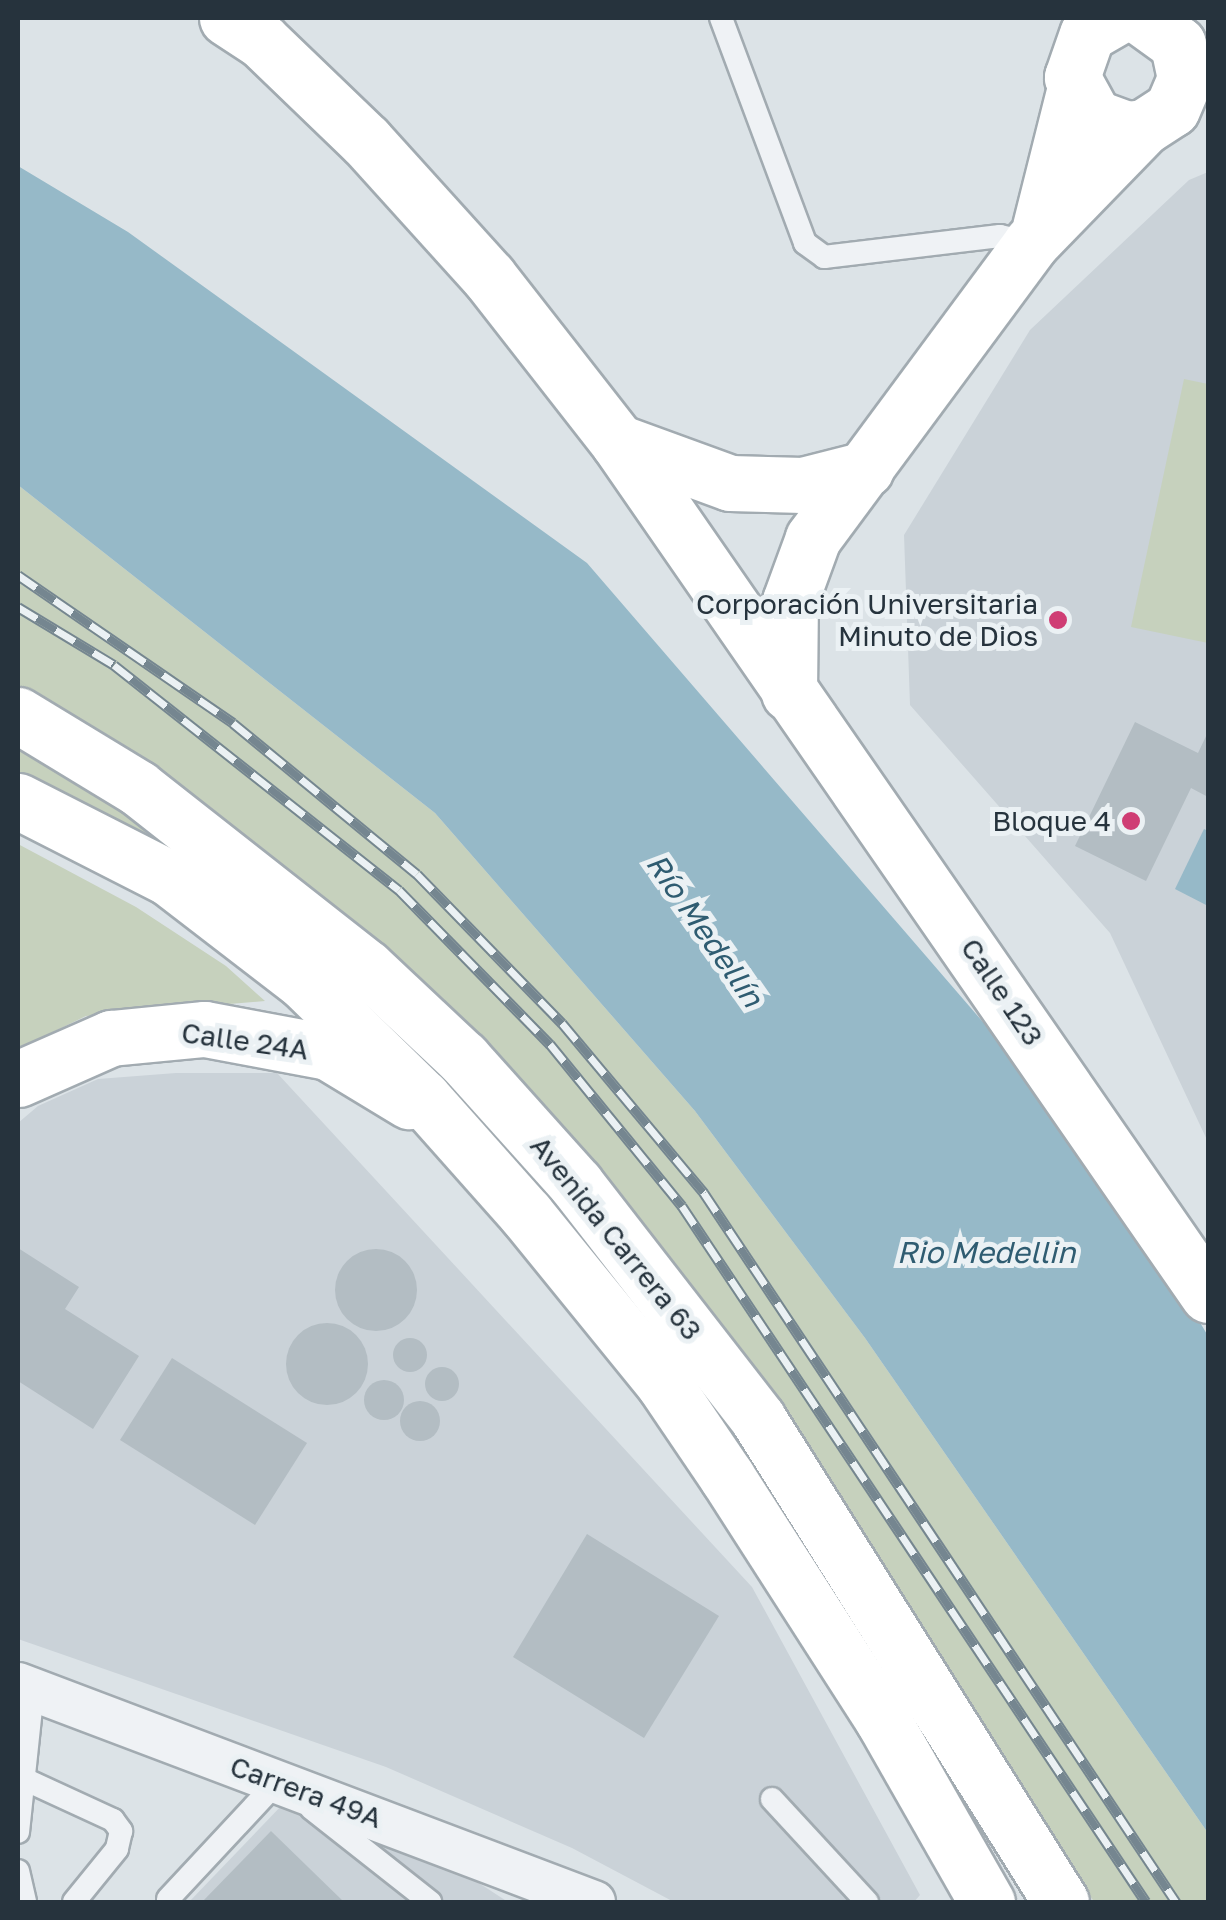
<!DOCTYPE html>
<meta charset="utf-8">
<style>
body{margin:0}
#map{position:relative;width:1226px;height:1920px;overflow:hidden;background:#dce3e7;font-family:"Golos Text",sans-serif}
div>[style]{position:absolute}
.built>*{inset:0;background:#cad2d8}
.green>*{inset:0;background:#c6d1bd}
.water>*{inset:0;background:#96b9c8}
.building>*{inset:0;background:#b3bdc3}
.round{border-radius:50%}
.roads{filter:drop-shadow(2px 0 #a2abb1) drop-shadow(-2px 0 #a2abb1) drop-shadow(0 2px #a2abb1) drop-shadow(0 -2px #a2abb1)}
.service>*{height:22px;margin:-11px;padding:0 11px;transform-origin:11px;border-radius:11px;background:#eff2f5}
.minor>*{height:42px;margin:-21px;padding:0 21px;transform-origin:21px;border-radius:21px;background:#eff2f5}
.secondary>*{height:55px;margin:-27.5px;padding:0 27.5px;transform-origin:27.5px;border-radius:27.5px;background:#fff}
.trunk>*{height:55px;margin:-27.5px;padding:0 27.5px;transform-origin:27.5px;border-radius:27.5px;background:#fff}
.rail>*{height:11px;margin-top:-5.5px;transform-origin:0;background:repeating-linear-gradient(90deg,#ebf1f4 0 22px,#758690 0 44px);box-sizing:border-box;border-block:2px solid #758690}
.dots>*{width:28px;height:28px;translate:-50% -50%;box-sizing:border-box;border:5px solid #ebf1f4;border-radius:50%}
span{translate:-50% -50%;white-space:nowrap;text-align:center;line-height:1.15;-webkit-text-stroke:10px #ebf1f4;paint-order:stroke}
.poi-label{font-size:28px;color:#26333d}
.right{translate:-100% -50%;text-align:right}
.street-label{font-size:28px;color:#26333d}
.water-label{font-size:30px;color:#2f5c71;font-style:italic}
.frame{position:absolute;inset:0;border:20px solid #26333d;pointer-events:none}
</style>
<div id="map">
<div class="built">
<i style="clip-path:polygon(1208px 172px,1208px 1142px,1110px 933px,910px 705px,904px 535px,1030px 330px,1189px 180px)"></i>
<i style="clip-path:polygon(176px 1073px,277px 1073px,752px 1587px,920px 1895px,914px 1902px,674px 1902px,572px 1848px,386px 1767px,18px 1639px,18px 1123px,38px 1106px,98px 1079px)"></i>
<i style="clip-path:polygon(284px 1803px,468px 1876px,508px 1902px,189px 1902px)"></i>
</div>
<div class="green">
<i style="clip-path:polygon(1184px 379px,1208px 384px,1208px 643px,1131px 627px)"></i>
<i style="clip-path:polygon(18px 485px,435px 813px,695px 1111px,865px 1338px,1208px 1833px,1208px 1902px,1094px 1902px,866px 1542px,699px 1301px,18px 691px)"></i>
<i style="clip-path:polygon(18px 744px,66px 770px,204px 871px,18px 775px)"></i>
<i style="clip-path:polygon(18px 844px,136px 907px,226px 966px,265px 1001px,86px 1016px,18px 1049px)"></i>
</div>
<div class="water">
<i style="clip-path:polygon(18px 166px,128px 232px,587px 563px,1108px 1167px,1208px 1336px,1208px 1833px,865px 1338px,695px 1111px,435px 813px,18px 485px)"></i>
<i style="clip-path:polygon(1204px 829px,1208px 831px,1208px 906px,1175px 889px)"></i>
</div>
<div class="building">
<i style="clip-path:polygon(1135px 722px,1198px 753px,1208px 732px,1208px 797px,1191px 788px,1146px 881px,1075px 846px)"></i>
<i style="clip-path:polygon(18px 1248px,79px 1287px,65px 1309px,139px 1356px,93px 1429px,18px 1381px)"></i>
<i class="round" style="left:335px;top:1249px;width:82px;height:82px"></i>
<i class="round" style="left:286px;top:1323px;width:82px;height:82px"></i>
<i class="round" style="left:393px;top:1338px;width:34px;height:34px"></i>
<i style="clip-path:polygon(172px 1358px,307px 1443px,255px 1525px,120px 1440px)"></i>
<i class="round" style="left:425px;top:1367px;width:34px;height:34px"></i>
<i class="round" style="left:364px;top:1380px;width:40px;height:40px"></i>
<i class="round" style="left:400px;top:1401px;width:40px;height:40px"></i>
<i style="clip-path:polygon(587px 1534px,719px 1616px,644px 1738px,513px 1657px)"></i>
<i style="clip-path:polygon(271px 1831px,344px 1902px,202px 1902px)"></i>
</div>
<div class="roads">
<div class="service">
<i style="left:721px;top:18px;width:240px;rotate:69.5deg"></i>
<i style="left:805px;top:243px;width:24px;rotate:36deg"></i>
<i style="left:824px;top:257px;width:177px;rotate:-6.8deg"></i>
<i style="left:1000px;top:236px;width:32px;rotate:13deg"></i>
<i style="left:24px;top:1779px;width:98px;rotate:24.7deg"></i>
<i style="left:113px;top:1820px;width:14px;rotate:54deg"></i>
<i style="left:121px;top:1831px;width:18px;rotate:103deg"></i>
<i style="left:117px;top:1849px;width:68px;rotate:129.1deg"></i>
<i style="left:772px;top:1799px;width:140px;rotate:47.3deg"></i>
<i style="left:311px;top:1808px;width:152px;rotate:38.3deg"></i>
<i style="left:18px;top:1832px;width:143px;rotate:-84deg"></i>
<i style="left:18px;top:1871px;width:32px;rotate:77deg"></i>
<i style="left:168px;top:1899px;width:161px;rotate:-47deg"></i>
<i style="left:278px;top:1781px;width:6px;rotate:45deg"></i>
</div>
<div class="minor">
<i style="left:18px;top:1684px;width:616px;rotate:20.73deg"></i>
</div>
<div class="secondary">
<i style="left:227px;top:18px;width:42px;rotate:33.3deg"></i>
<i style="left:262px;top:41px;width:144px;rotate:43.9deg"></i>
<i style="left:366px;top:141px;width:183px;rotate:47.9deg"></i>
<i style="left:489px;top:277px;width:209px;rotate:52deg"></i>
<i style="left:618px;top:442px;width:1037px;rotate:55.33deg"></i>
<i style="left:1115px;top:18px;width:32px;rotate:150deg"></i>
<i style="left:1087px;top:34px;width:46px;rotate:109.2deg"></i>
<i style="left:1072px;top:77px;width:46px;rotate:61.2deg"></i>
<i style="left:1094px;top:117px;width:35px;rotate:20deg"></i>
<i style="left:1127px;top:129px;width:17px;rotate:-7deg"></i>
<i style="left:1144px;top:127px;width:33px;rotate:-33deg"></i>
<i style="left:1172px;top:109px;width:34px;rotate:-67deg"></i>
<i style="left:1185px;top:78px;width:35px;rotate:-102deg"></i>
<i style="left:1178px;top:44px;width:44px;rotate:-144.2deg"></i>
<i style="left:1040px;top:227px;width:143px;rotate:-75.9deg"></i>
<i style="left:618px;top:442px;width:119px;rotate:20.1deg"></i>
<i style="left:730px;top:483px;width:73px;rotate:1.6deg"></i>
<i style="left:803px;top:485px;width:65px;rotate:-14.3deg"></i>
<i style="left:789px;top:693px;width:92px;rotate:-89.4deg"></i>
<i style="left:790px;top:601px;width:67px;rotate:-69.9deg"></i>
<i style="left:813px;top:538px;width:367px;rotate:-53.5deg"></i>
<i style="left:1031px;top:243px;width:162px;rotate:-45.8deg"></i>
<i style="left:18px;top:1079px;width:102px;rotate:-23.8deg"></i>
<i style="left:111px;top:1038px;width:94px;rotate:-5.5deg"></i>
<i style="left:205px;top:1029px;width:125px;rotate:10.6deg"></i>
<i style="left:328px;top:1052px;width:95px;rotate:31.2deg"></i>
</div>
<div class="trunk">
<i style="left:18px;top:715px;width:140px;rotate:31.3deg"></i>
<i style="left:138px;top:788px;width:291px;rotate:38.2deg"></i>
<i style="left:367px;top:968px;width:132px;rotate:43.2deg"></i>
<i style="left:463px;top:1058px;width:169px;rotate:48.1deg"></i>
<i style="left:576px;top:1184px;width:297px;rotate:52.2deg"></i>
<i style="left:758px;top:1419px;width:570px;rotate:57.9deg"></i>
<i style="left:18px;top:801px;width:169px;rotate:27deg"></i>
<i style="left:169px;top:878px;width:170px;rotate:37.6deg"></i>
<i style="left:304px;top:982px;width:166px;rotate:44.3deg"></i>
<i style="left:423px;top:1098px;width:155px;rotate:48.4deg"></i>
<i style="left:526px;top:1214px;width:219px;rotate:50.9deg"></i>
<i style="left:664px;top:1384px;width:112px;rotate:55.9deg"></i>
<i style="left:727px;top:1477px;width:289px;rotate:57.3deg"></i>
<i style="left:883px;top:1720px;width:210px;rotate:60.3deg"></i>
</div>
</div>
<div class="rail">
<i style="left:18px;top:575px;width:261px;rotate:34.5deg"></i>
<i style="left:233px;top:723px;width:238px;rotate:39.4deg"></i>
<i style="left:417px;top:874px;width:208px;rotate:45.8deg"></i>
<i style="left:562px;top:1023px;width:222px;rotate:50.1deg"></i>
<i style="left:704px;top:1193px;width:852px;rotate:56.35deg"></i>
<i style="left:18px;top:607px;width:112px;rotate:31.1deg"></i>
<i style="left:114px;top:665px;width:363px;rotate:38.3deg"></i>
<i style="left:399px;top:890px;width:216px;rotate:45.6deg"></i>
<i style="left:550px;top:1044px;width:209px;rotate:50.8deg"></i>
<i style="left:682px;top:1206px;width:836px;rotate:56.31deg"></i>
</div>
<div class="dots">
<i style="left:1058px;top:620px;background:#cf3d74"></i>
<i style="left:1131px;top:821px;background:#cf3d74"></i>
</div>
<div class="poi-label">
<span class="right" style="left:1038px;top:620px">Corporación Universitaria<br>Minuto de Dios</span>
<span class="right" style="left:1111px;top:821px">Bloque 4</span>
</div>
<div class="street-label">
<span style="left:1002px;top:992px;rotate:56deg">Calle 123</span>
<span style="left:245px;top:1041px;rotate:8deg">Calle 24A</span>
<span style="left:616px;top:1238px;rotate:51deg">Avenida Carrera 63</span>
<span style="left:306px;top:1792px;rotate:20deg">Carrera 49A</span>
</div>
<div class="water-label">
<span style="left:705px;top:930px;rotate:55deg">Río Medellín</span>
<span style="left:986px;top:1252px">Rio Medellin</span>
</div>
<div class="frame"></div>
</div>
